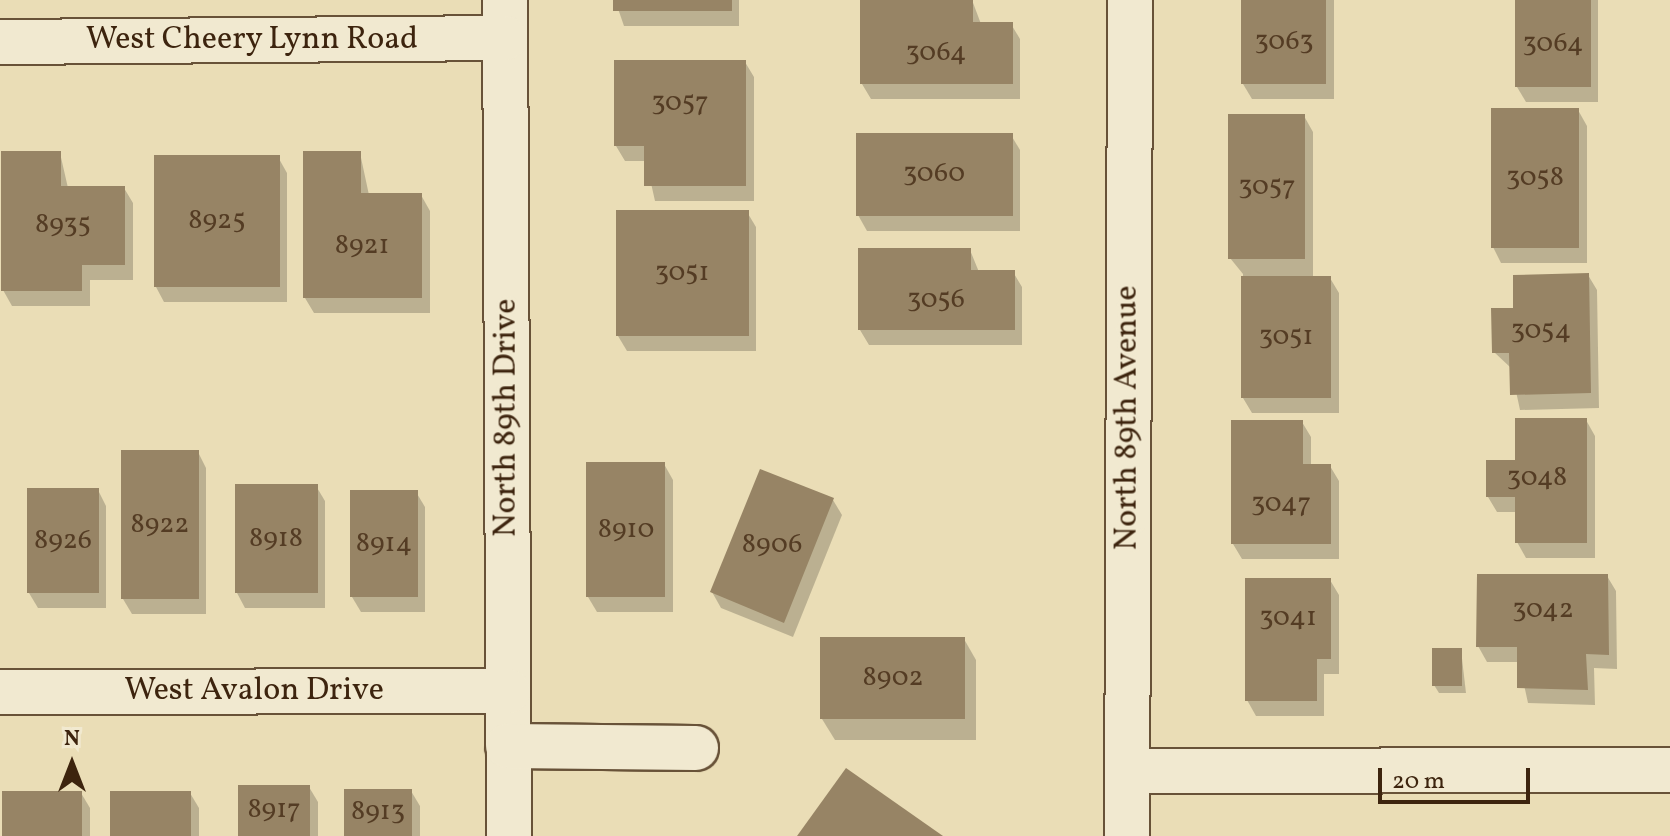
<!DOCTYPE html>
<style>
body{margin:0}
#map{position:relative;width:1670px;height:836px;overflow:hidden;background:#eaddb6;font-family:Vollkorn,serif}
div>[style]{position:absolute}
.shadow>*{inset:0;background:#0003}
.building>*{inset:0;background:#978465}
.roads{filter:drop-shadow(2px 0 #685238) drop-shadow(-2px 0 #685238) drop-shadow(0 2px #685238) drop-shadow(0 -2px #685238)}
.minor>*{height:44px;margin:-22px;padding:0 22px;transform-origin:22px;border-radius:22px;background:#f1e9d0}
span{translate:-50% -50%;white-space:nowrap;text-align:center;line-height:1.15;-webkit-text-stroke:6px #f1e9d0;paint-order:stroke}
.number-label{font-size:28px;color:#543c24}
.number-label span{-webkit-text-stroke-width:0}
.street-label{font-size:32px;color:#3d240e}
.north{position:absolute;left:32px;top:724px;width:80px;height:80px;-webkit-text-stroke:6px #f1e9d0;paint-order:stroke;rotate:0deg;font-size:22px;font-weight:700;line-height:32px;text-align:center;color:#3d240e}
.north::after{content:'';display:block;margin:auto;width:28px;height:36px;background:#3d240e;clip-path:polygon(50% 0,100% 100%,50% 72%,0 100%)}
.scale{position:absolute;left:1378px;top:768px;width:152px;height:36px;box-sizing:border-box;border:4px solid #3d240e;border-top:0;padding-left:10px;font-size:24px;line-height:28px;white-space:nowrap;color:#3d240e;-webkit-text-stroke:6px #f1e9d0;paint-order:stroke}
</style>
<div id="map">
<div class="shadow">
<i style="clip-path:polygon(615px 0,739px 0,739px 26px,624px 26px)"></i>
<i style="clip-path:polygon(862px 0,972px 0,981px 24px,1011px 24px,1020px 39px,1020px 99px,871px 99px,862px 84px)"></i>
<i style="clip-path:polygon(1243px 0,1334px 0,1334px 99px,1252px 99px,1243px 84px)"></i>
<i style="clip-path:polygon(1517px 0,1598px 0,1598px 102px,1526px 102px,1517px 87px)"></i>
<i style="clip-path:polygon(745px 62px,754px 77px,754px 201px,655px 201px,646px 161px,625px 161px,616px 146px)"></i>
<i style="clip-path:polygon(1578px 110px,1587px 126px,1587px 263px,1501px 263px,1493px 247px)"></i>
<i style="clip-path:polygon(1304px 116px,1313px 132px,1313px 278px,1330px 278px,1339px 293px,1339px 413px,1252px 413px,1243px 398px,1243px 274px,1230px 258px)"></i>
<i style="clip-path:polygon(1011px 135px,1020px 150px,1020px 231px,867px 231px,858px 215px)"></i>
<i style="clip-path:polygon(60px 153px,68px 188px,124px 188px,133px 203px,133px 280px,90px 280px,90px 306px,12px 306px,3px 290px)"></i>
<i style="clip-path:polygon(360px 153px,369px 195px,421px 195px,430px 211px,430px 313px,314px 313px,305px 298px)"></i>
<i style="clip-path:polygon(278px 157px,287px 173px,287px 302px,164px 302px,156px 287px)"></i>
<i style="clip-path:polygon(747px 212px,756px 227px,756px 351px,627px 351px,618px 336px)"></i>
<i style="clip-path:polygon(970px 250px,979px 272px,1013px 272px,1022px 287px,1022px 345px,869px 345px,860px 330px)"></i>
<i style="clip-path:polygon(1588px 275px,1597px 290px,1599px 408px,1520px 410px,1511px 368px,1494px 352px,1515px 310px)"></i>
<i style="clip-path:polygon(1586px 420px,1595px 436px,1595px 558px,1526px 558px,1517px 542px,1517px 512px,1497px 512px,1488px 497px,1517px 462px)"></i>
<i style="clip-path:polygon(1302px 422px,1311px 437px,1311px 466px,1330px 466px,1339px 481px,1339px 559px,1242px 559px,1233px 544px)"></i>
<i style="clip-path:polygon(198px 452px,206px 468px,206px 614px,132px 614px,123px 599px)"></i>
<i style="clip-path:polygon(664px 464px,673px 480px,673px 612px,597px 612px,588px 597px)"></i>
<i style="clip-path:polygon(316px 486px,325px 501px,325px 608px,245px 608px,237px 593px)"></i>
<i style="clip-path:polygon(98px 490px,106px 506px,106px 608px,38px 608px,29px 593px)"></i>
<i style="clip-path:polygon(416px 492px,425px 507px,425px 612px,361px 612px,352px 597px)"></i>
<i style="clip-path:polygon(833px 500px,842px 515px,793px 637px,721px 608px,712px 592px)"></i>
<i style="clip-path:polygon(1607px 576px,1616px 591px,1617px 669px,1594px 668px,1595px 705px,1528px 703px,1519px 662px,1487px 662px,1478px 646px)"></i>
<i style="clip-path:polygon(1330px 580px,1339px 595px,1339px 674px,1324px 674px,1324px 716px,1256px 716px,1247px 700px)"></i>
<i style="clip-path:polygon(964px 639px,976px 660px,976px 740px,835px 740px,822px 719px)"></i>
<i style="clip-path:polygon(1461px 650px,1466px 693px,1439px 693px,1434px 685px)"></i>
<i style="clip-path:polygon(309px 787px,318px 802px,318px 836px,240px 836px)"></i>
<i style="clip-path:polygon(411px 791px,420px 806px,420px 836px,346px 836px)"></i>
<i style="clip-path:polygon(81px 793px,90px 808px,90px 836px,4px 836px)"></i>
<i style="clip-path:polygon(190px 793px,199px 808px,199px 836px,112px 836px)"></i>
</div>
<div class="building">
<i style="clip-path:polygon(613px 0,732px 0,732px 11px,613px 11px)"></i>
<i style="clip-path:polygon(860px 0,973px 0,973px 22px,1013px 22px,1013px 84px,860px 84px)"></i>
<i style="clip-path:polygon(1241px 0,1326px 0,1326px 84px,1241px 84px)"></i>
<i style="clip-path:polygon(1515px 0,1591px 0,1591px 87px,1515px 87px)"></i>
<i style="clip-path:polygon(614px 60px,746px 60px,746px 186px,644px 186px,644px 146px,614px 146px)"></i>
<i style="clip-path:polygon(1491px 108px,1579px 108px,1579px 248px,1491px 248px)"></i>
<i style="clip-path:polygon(1228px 114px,1305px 114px,1305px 259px,1228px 259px)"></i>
<i style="clip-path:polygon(856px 133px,1013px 133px,1013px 216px,856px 216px)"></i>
<i style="clip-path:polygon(1px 151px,61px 151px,61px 186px,125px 186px,125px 265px,82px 265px,82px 291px,1px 291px)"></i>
<i style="clip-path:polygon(303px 151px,361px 151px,361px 193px,422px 193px,422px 298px,303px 298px)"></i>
<i style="clip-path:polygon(154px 155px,280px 155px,280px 287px,154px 287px)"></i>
<i style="clip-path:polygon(616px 210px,749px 210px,749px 336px,616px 336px)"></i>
<i style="clip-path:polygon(858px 248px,971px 248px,971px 270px,1015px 270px,1015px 330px,858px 330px)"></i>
<i style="clip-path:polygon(1589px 273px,1591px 393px,1510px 395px,1509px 353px,1492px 353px,1491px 308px,1513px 308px,1513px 275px)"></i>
<i style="clip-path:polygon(1241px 276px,1331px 276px,1331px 398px,1241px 398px)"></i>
<i style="clip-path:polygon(1515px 418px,1587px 418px,1587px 543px,1515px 543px,1515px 497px,1486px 497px,1486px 460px,1515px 460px)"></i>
<i style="clip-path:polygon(1231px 420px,1303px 420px,1303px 464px,1331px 464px,1331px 544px,1231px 544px)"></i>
<i style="clip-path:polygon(121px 450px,199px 450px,199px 599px,121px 599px)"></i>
<i style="clip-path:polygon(586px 462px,665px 462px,665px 597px,586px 597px)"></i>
<i style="clip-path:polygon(760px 469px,834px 498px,784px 623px,710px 592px)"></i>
<i style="clip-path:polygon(235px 484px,318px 484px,318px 593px,235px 593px)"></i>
<i style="clip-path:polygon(27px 488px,99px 488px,99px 593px,27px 593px)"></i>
<i style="clip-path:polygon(350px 490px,418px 490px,418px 597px,350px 597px)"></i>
<i style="clip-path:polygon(1477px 574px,1608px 574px,1609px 655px,1586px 654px,1588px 690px,1517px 688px,1517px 647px,1476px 647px)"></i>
<i style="clip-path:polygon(1245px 578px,1331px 578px,1331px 659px,1317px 659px,1317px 701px,1245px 701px)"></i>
<i style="clip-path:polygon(820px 637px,965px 637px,965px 719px,820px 719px)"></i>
<i style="clip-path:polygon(1432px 648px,1462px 648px,1462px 686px,1432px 686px)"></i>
<i style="clip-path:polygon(846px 768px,943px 836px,797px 836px)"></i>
<i style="clip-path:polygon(238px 785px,310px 785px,310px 836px,238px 836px)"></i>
<i style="clip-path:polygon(344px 789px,412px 789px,412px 836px,344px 836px)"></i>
<i style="clip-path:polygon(2px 791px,82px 791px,82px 836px,2px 836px)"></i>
<i style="clip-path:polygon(110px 791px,191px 791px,191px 836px,110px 836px)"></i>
</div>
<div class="roads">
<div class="minor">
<i style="left:505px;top:0;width:836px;rotate:89.73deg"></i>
<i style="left:0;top:42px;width:505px;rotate:-0.45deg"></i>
<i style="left:0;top:692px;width:508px;rotate:-0.11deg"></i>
<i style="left:508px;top:746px;width:188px;rotate:0.6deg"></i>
<i style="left:1127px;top:771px;width:543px;rotate:-0.11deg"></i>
<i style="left:1127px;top:836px;width:836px;rotate:-89.79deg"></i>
</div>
</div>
<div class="number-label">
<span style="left:1284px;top:42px">3063</span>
<span style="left:1553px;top:44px">3064</span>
<span style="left:936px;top:53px">3064</span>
<span style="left:680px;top:103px">3057</span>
<span style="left:934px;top:174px">3060</span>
<span style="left:1535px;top:178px">3058</span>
<span style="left:1267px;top:187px">3057</span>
<span style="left:217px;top:221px">8925</span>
<span style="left:63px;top:225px">8935</span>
<span style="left:362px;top:246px">8921</span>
<span style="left:682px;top:273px">3051</span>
<span style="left:936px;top:300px">3056</span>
<span style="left:1541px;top:331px">3054</span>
<span style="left:1286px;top:337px">3051</span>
<span style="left:1537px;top:478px">3048</span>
<span style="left:1281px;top:504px">3047</span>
<span style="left:160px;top:525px">8922</span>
<span style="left:626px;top:530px">8910</span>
<span style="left:276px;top:539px">8918</span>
<span style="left:63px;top:541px">8926</span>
<span style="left:384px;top:544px">8914</span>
<span style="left:772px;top:545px">8906</span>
<span style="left:1543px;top:610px">3042</span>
<span style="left:1288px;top:618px">3041</span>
<span style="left:893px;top:678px">8902</span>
<span style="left:274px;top:810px">8917</span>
<span style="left:378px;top:812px">8913</span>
</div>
<div class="street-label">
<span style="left:252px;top:40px">West Cheery Lynn Road</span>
<span style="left:507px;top:418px;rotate:-90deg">North 89th Drive</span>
<span style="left:1128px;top:418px;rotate:-90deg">North 89th Avenue</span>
<span style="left:254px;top:691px">West Avalon Drive</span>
</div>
<div class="north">N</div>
<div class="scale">20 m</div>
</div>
